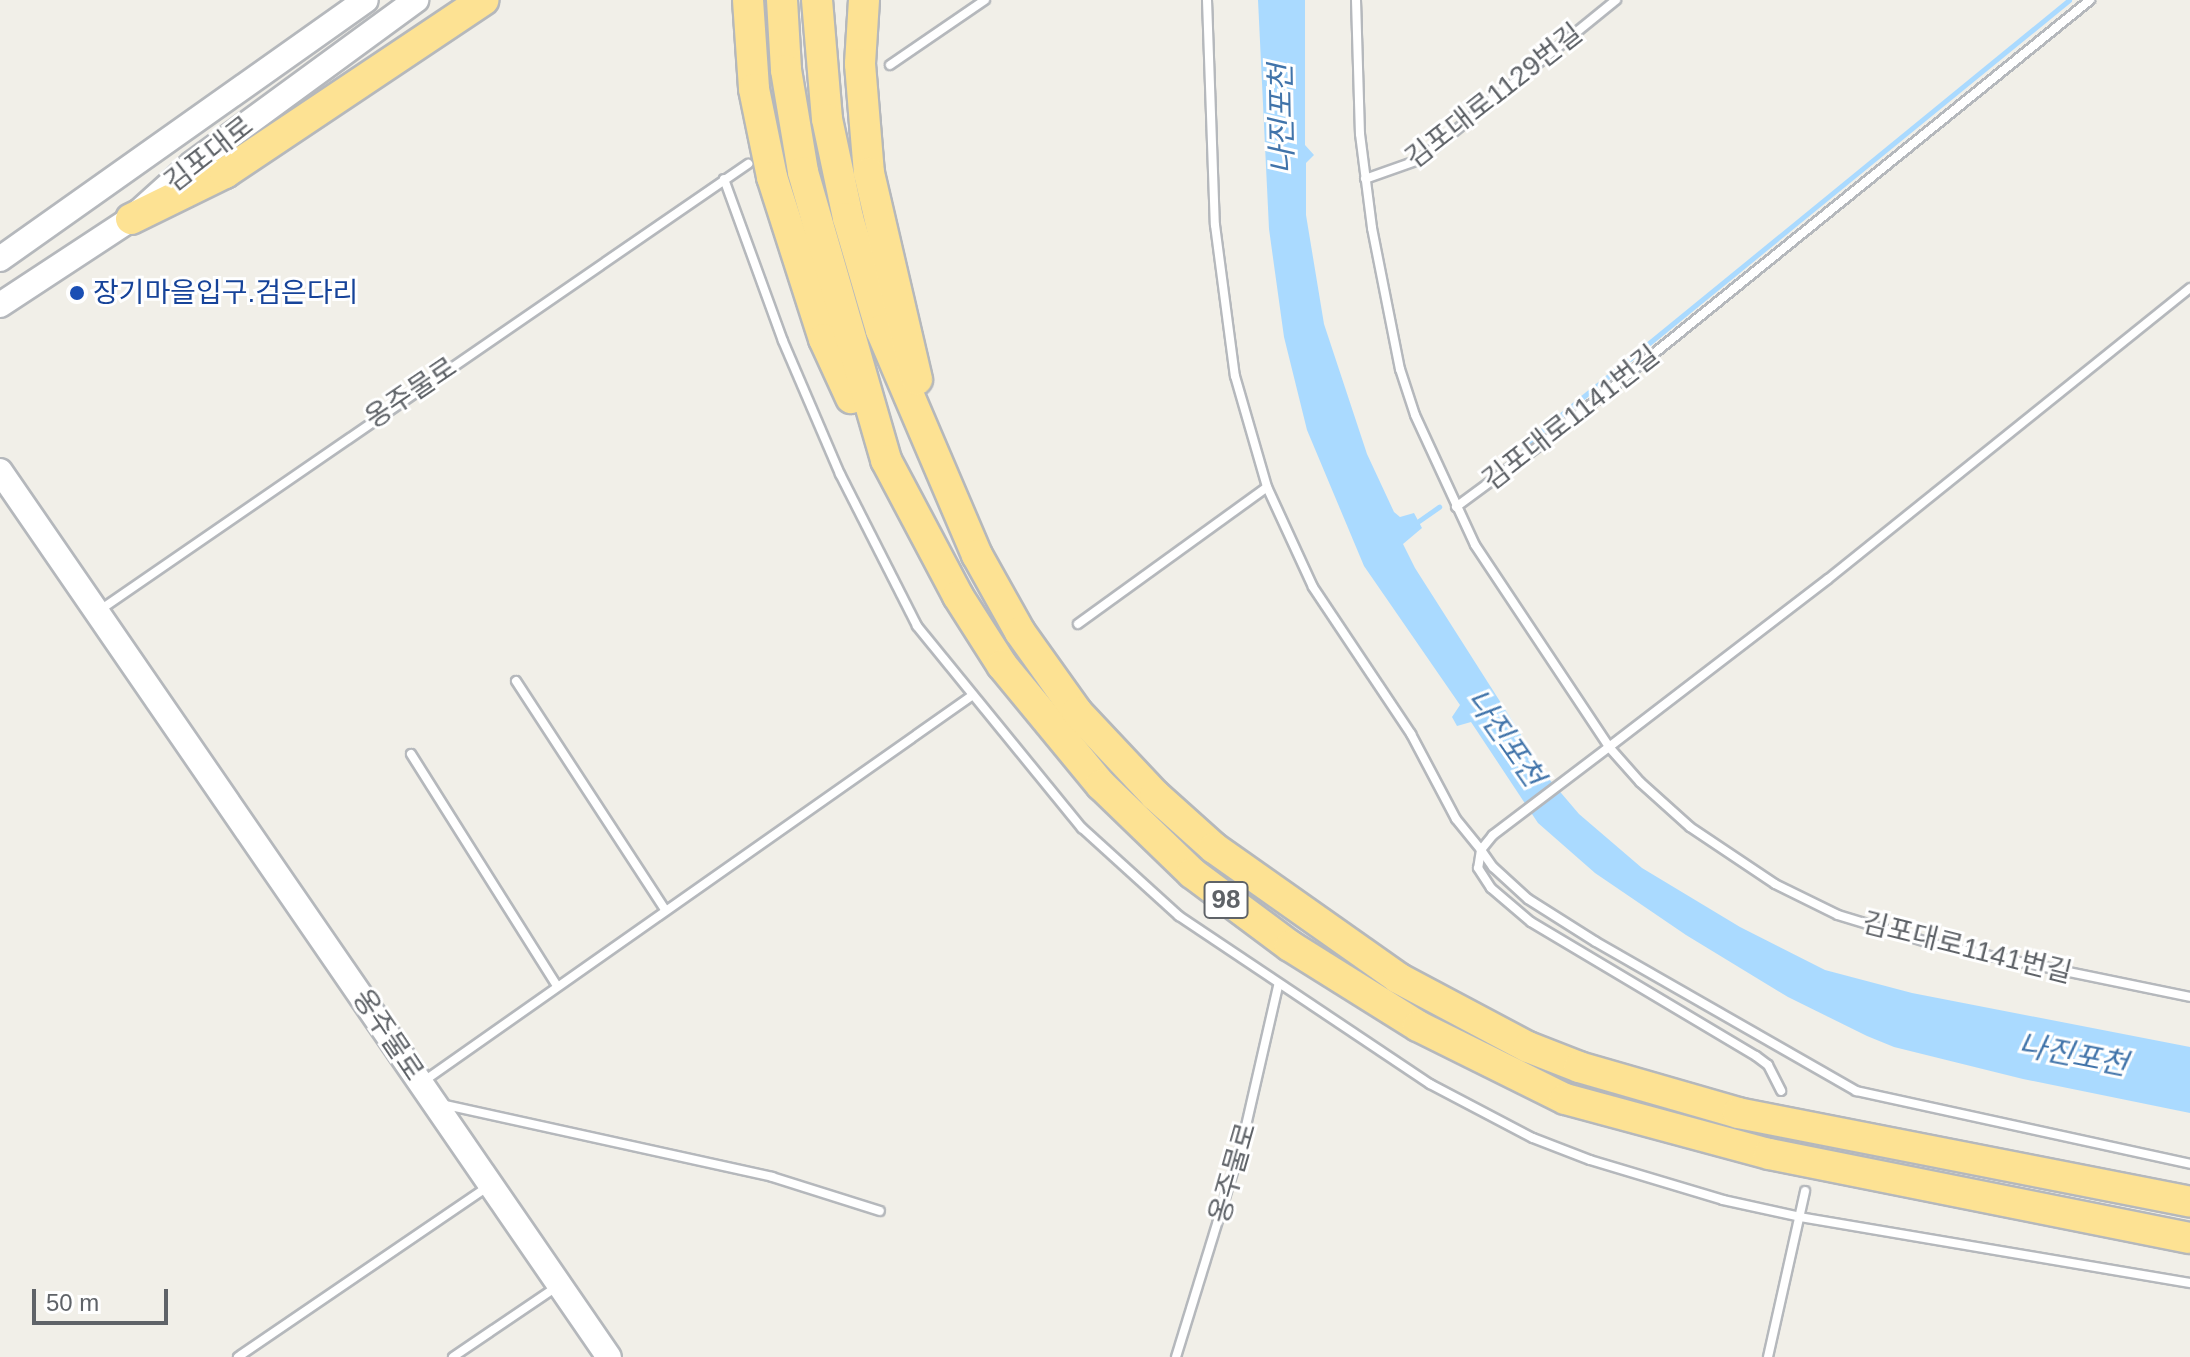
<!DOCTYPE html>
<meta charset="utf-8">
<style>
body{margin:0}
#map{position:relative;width:2190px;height:1357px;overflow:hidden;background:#f1efe8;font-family:Arial,"Noto Sans KR",sans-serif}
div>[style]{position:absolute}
.water>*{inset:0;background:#aadaff}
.stream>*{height:5px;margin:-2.5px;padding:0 2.5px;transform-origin:2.5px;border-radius:2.5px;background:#aadaff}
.roads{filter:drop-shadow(2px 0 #b5b8bc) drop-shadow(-2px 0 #b5b8bc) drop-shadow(0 2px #b5b8bc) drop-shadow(0 -2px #b5b8bc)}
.lane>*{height:8px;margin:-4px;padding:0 4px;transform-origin:4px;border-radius:4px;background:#fff}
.secondary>*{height:24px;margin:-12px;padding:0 12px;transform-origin:12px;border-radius:12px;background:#fff}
.highway>*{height:30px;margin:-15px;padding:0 15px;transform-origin:15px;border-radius:15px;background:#fde293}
.dots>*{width:22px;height:22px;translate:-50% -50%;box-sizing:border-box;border:4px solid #fff;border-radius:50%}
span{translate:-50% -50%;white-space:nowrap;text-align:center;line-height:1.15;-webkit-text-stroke:6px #fff;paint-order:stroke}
.shield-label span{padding:2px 6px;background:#fff;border:2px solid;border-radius:6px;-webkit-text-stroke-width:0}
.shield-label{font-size:26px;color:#5f6368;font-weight:700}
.street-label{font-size:28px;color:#5f6368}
.transit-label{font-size:28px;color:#164399}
.left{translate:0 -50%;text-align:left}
.water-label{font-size:30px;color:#4174aa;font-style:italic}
.scale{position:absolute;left:32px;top:1289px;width:136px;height:36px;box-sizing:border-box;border:4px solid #5f6368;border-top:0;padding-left:10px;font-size:24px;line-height:28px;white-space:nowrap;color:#5f6368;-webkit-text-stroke:6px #fff;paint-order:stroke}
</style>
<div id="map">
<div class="water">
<i style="clip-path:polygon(1258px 0,1305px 0,1305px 145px,1314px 155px,1306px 163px,1306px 215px,1324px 324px,1367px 454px,1394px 512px,1400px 517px,1414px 513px,1422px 528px,1403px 544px,1415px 568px,1550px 780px,1579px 814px,1642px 868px,1740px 927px,1825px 970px,1912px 993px,2190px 1047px,2190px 1113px,2023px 1079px,1894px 1047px,1867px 1036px,1788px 997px,1686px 935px,1595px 873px,1538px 823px,1471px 722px,1457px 726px,1452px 717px,1460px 705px,1364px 566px,1307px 430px,1284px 337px,1269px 229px)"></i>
</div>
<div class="stream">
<i style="left:1523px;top:446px;width:705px;rotate:-39.24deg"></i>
<i style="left:1413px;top:525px;width:32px;rotate:-35deg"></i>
</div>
<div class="roads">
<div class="lane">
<i style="left:1207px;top:0;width:225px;rotate:88deg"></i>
<i style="left:1215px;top:225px;width:152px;rotate:82.5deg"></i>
<i style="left:1235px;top:376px;width:116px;rotate:73.9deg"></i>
<i style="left:1267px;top:487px;width:110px;rotate:65.3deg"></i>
<i style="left:1313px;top:587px;width:177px;rotate:56.3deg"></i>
<i style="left:1411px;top:734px;width:96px;rotate:62.1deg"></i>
<i style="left:1456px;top:819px;width:40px;rotate:51deg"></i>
<i style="left:1481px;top:850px;width:18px;rotate:99deg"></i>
<i style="left:1478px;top:868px;width:24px;rotate:57deg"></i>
<i style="left:1491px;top:888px;width:52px;rotate:40.4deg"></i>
<i style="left:1531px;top:922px;width:262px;rotate:30.8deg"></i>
<i style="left:1756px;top:1056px;width:15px;rotate:37deg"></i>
<i style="left:1768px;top:1065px;width:29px;rotate:63deg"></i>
<i style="left:1356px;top:0;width:134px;rotate:88.3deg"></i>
<i style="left:1360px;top:134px;width:95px;rotate:82.7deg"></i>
<i style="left:1372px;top:228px;width:144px;rotate:78.8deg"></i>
<i style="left:1400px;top:369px;width:48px;rotate:71.9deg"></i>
<i style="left:1415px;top:415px;width:143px;rotate:65.2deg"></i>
<i style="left:1475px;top:545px;width:242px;rotate:56.4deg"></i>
<i style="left:1609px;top:747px;width:146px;rotate:142.8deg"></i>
<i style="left:1493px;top:835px;width:19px;rotate:129deg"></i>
<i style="left:1481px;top:850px;width:21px;rotate:55deg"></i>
<i style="left:1493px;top:867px;width:47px;rotate:42.4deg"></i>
<i style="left:1528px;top:899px;width:80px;rotate:32.3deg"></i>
<i style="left:1596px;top:942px;width:300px;rotate:29.8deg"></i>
<i style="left:1856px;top:1091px;width:342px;rotate:12.3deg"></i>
<i style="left:890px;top:65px;width:115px;rotate:-34.4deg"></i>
<i style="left:724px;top:179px;width:172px;rotate:70deg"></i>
<i style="left:783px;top:341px;width:145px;rotate:66.8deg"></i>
<i style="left:840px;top:474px;width:170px;rotate:63.1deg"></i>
<i style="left:917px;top:626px;width:261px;rotate:50.8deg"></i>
<i style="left:1082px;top:828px;width:131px;rotate:42.2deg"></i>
<i style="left:1179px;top:916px;width:302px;rotate:33.8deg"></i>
<i style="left:1430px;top:1084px;width:116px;rotate:27.7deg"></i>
<i style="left:1533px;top:1138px;width:61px;rotate:21.1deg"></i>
<i style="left:1590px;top:1160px;width:139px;rotate:16.7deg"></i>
<i style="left:1723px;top:1200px;width:79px;rotate:12.4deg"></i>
<i style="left:1800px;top:1217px;width:396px;rotate:9.6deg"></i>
<i style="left:1365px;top:179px;width:57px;rotate:-19.4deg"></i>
<i style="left:1419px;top:160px;width:254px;rotate:-39.1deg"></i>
<i style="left:2190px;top:288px;width:464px;rotate:141.2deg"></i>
<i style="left:1828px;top:579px;width:276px;rotate:142.5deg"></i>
<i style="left:1609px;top:747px;width:47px;rotate:48.5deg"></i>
<i style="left:1640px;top:782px;width:67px;rotate:42deg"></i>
<i style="left:1690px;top:827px;width:102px;rotate:33.8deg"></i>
<i style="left:1775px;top:884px;width:70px;rotate:26.2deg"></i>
<i style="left:1838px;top:915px;width:103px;rotate:16.9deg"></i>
<i style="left:1937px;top:945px;width:258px;rotate:11.6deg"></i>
<i style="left:1456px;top:507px;width:118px;rotate:-36.4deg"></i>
<i style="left:1551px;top:437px;width:694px;rotate:-39.03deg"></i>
<i style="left:100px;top:610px;width:787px;rotate:-34.54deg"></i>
<i style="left:1078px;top:624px;width:233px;rotate:-35.9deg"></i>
<i style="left:516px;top:681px;width:273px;rotate:56.9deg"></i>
<i style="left:411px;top:754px;width:274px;rotate:57.8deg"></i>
<i style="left:424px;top:1081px;width:671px;rotate:-35.11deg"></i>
<i style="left:441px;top:1104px;width:339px;rotate:12.4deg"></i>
<i style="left:772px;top:1177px;width:113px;rotate:17.5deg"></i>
<i style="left:238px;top:1357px;width:304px;rotate:-34.3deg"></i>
<i style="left:453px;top:1357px;width:127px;rotate:-34.1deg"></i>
<i style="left:1176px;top:1357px;width:228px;rotate:-72.9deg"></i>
<i style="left:1243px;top:1139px;width:157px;rotate:-77.1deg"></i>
<i style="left:1768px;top:1357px;width:170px;rotate:-77.4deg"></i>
</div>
<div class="secondary">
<i style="left:0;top:259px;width:448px;rotate:-35.3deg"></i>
<i style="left:0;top:305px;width:157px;rotate:-33.3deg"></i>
<i style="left:131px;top:219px;width:82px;rotate:-42deg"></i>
<i style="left:192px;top:164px;width:278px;rotate:-36.2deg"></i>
<i style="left:0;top:471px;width:1075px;rotate:55.5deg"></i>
</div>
<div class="highway">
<i style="left:748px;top:0;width:89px;rotate:86.1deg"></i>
<i style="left:754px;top:89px;width:90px;rotate:78.4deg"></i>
<i style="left:772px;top:177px;width:170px;rotate:72.2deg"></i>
<i style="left:824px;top:339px;width:65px;rotate:65.4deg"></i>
<i style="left:782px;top:0;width:70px;rotate:86.7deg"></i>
<i style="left:786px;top:70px;width:103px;rotate:80.5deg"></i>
<i style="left:803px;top:172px;width:300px;rotate:73.9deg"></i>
<i style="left:886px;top:460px;width:154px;rotate:62.1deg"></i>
<i style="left:958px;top:596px;width:82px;rotate:57.5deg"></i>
<i style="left:1002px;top:665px;width:156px;rotate:50.5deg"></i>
<i style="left:1101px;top:785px;width:127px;rotate:44deg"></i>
<i style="left:1192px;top:873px;width:122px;rotate:36.7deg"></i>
<i style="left:1290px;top:946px;width:151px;rotate:32deg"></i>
<i style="left:1418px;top:1026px;width:164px;rotate:26.4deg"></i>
<i style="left:1565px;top:1099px;width:211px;rotate:15.1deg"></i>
<i style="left:1769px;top:1154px;width:429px;rotate:11.3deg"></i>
<i style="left:817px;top:0;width:119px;rotate:85.2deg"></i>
<i style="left:827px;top:119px;width:101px;rotate:78deg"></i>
<i style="left:848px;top:218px;width:117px;rotate:73.6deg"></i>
<i style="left:881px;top:330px;width:245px;rotate:66.9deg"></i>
<i style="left:977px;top:555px;width:88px;rotate:60.8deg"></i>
<i style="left:1020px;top:632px;width:98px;rotate:54.5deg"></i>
<i style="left:1077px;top:712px;width:114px;rotate:46.8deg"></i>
<i style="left:1155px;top:795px;width:79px;rotate:41.9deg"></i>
<i style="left:1214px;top:848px;width:225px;rotate:35.2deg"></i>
<i style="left:1398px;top:978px;width:147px;rotate:28deg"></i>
<i style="left:1528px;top:1047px;width:55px;rotate:21.4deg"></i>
<i style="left:1579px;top:1067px;width:166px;rotate:16.1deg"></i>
<i style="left:1738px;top:1113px;width:461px;rotate:11.1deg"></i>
<i style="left:864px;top:0;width:64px;rotate:93.6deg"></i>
<i style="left:860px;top:64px;width:109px;rotate:85.3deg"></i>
<i style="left:869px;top:173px;width:212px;rotate:76.9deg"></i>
<i style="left:131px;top:219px;width:105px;rotate:-26.1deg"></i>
<i style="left:225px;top:173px;width:311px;rotate:-33.8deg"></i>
</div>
</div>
<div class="dots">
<i style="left:77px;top:293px;background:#1a4fb4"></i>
</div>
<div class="shield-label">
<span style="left:1226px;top:900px">98</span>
</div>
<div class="street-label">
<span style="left:1494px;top:96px;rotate:-38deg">김포대로1129번길</span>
<span style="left:209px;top:154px;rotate:-38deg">김포대로</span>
<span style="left:411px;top:393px;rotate:-34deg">옹주물로</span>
<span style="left:1571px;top:418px;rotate:-38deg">김포대로1141번길</span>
<span style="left:1967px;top:948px;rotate:14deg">김포대로1141번길</span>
<span style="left:388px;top:1035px;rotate:56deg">옹주물로</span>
<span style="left:1233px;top:1173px;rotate:-74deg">옹주물로</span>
</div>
<div class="transit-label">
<span class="left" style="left:93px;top:293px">장기마을입구.검은다리</span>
</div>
<div class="water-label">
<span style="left:1282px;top:119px;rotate:-91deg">나진포천</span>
<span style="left:1505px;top:738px;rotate:55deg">나진포천</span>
<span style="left:2073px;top:1055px;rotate:11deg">나진포천</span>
</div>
<div class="scale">50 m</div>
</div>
